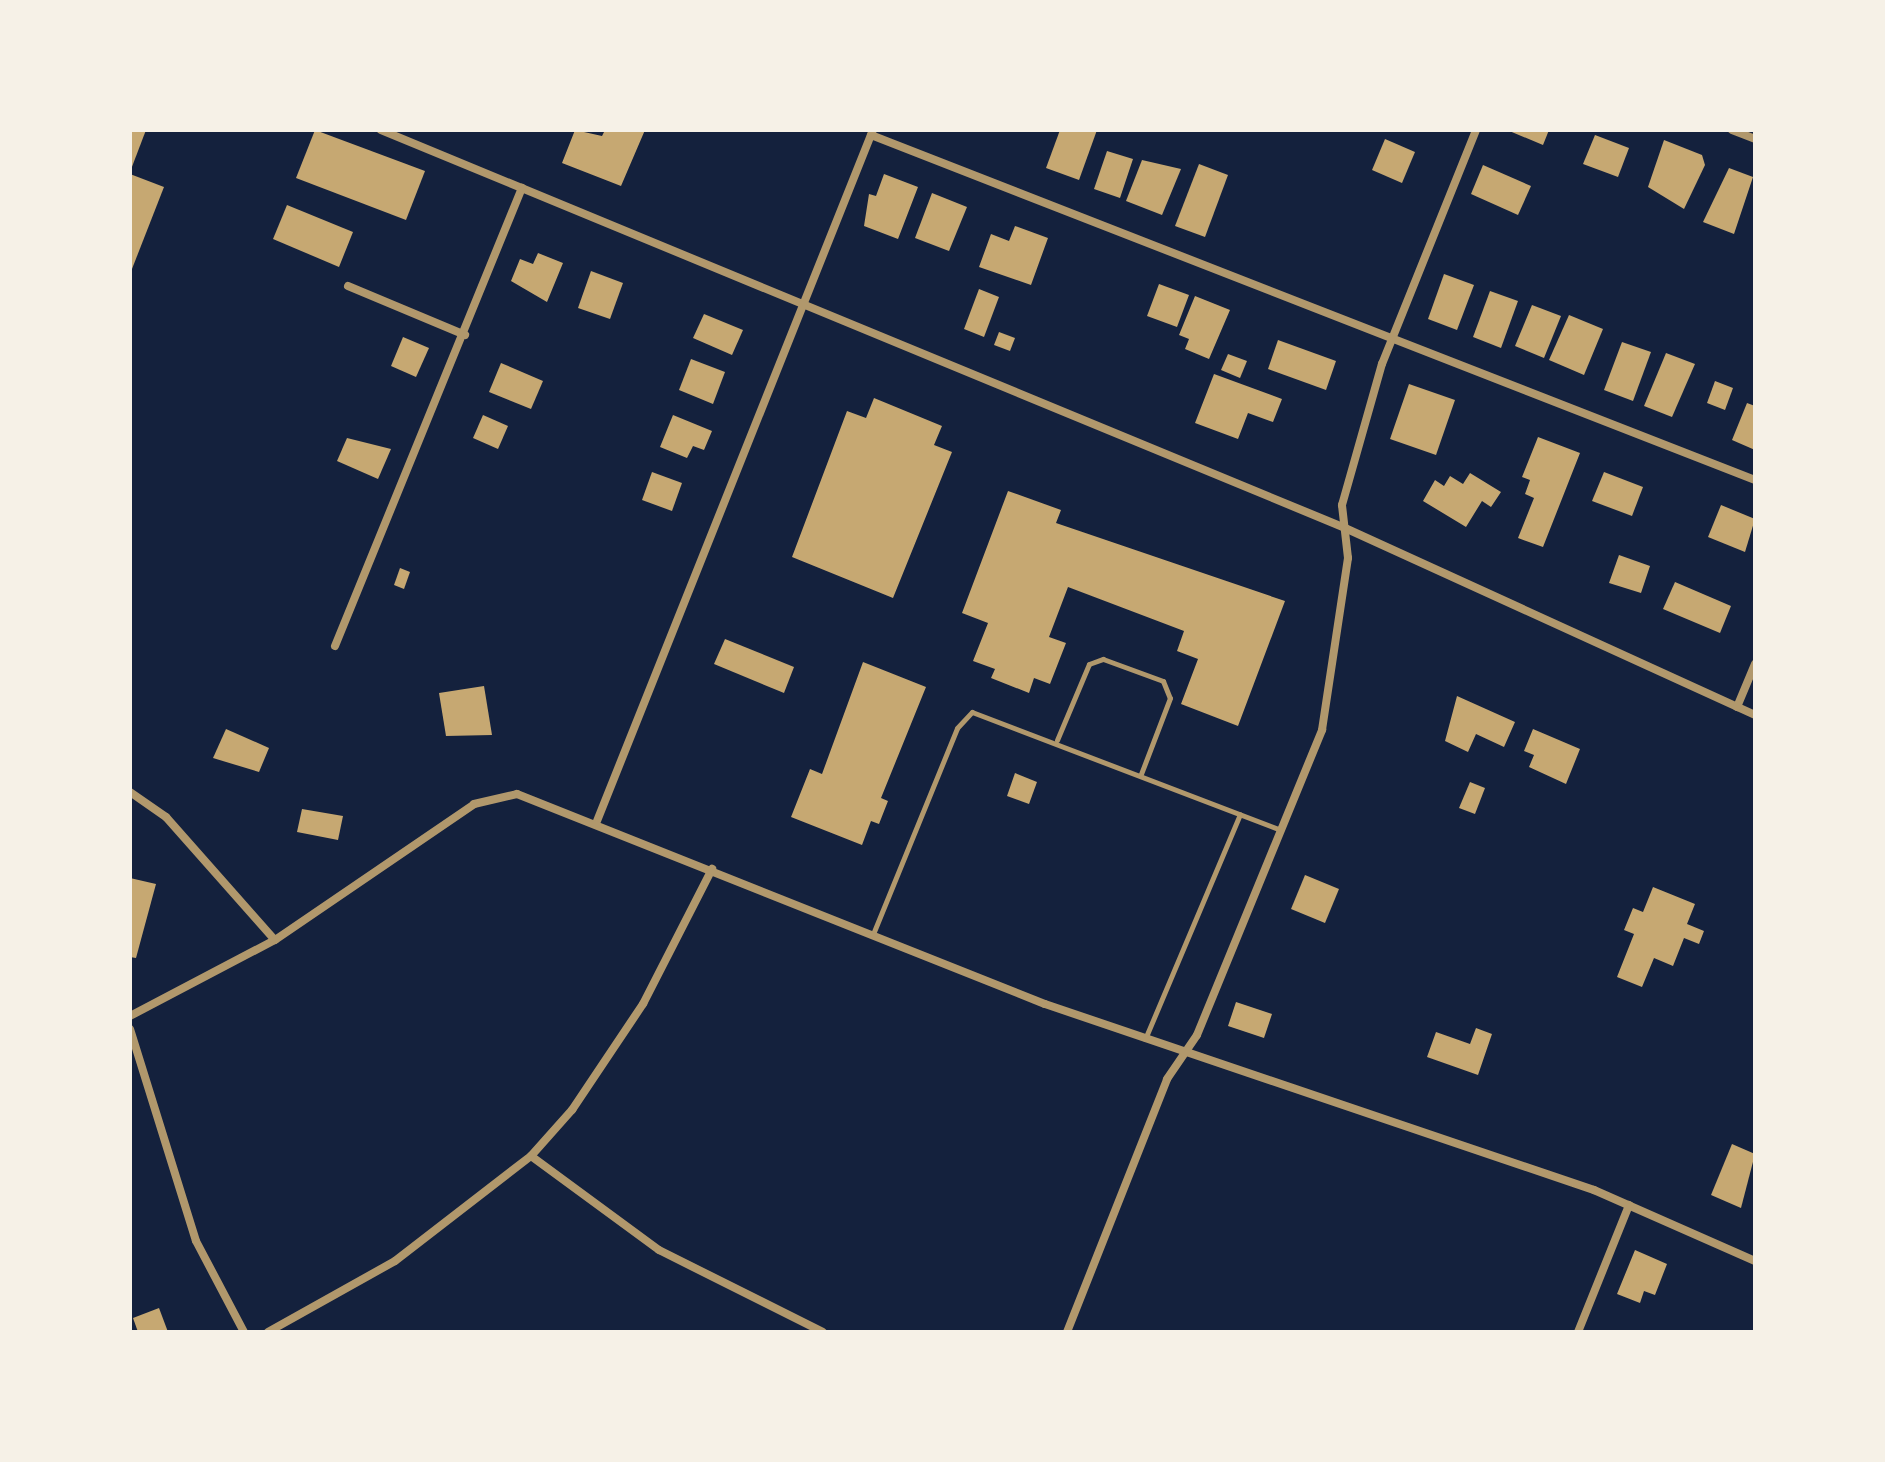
<!DOCTYPE html>
<style>
body{margin:0}
#map{position:relative;width:1885px;height:1462px;overflow:hidden;background:#14213d;font-family:Montserrat,sans-serif}
div>[style]{position:absolute}
.building>*{inset:0;background:#c6a872}
.service>*{height:5px;margin:-2.5px;padding:0 2.5px;transform-origin:2.5px;border-radius:2.5px;background:#b1986c}
.minor>*{height:8px;margin:-4px;padding:0 4px;transform-origin:4px;border-radius:4px;background:#b1986c}
span{translate:-50% -50%;white-space:nowrap;text-align:center;line-height:1.15;-webkit-text-stroke:8px #f6f1e7;paint-order:stroke}
.frame{position:absolute;inset:0;border:132px solid #f6f1e7;pointer-events:none}
</style>
<div id="map">
<div class="building">
<i style="clip-path:polygon(130px 130px,146px 130px,130px 172px)"></i>
<i style="clip-path:polygon(315px 130px,425px 171px,406px 220px,296px 178px)"></i>
<i style="clip-path:polygon(575px 130px,602px 136px,605px 130px,645px 130px,621px 186px,562px 163px)"></i>
<i style="clip-path:polygon(1060px 130px,1097px 130px,1079px 180px,1046px 168px)"></i>
<i style="clip-path:polygon(1507px 130px,1549px 130px,1543px 145px)"></i>
<i style="clip-path:polygon(1595px 135px,1629px 148px,1618px 177px,1583px 164px)"></i>
<i style="clip-path:polygon(1385px 139px,1415px 152px,1402px 183px,1372px 170px)"></i>
<i style="clip-path:polygon(1664px 140px,1702px 155px,1705px 165px,1684px 209px,1648px 187px)"></i>
<i style="clip-path:polygon(1107px 151px,1133px 159px,1120px 198px,1094px 189px)"></i>
<i style="clip-path:polygon(1142px 160px,1181px 169px,1162px 215px,1126px 201px)"></i>
<i style="clip-path:polygon(1199px 164px,1228px 175px,1205px 237px,1175px 226px)"></i>
<i style="clip-path:polygon(1483px 165px,1531px 186px,1518px 215px,1471px 194px)"></i>
<i style="clip-path:polygon(1729px 168px,1753px 177px,1734px 234px,1703px 222px)"></i>
<i style="clip-path:polygon(130px 174px,164px 187px,130px 274px)"></i>
<i style="clip-path:polygon(884px 174px,918px 187px,898px 239px,864px 226px,869px 194px,876px 196px)"></i>
<i style="clip-path:polygon(932px 193px,967px 207px,949px 251px,915px 238px)"></i>
<i style="clip-path:polygon(287px 205px,353px 232px,339px 267px,273px 239px)"></i>
<i style="clip-path:polygon(1015px 226px,1048px 238px,1031px 285px,979px 267px,991px 234px,1009px 241px)"></i>
<i style="clip-path:polygon(538px 253px,563px 263px,547px 302px,511px 281px,520px 259px,533px 264px)"></i>
<i style="clip-path:polygon(591px 271px,623px 283px,610px 319px,578px 308px)"></i>
<i style="clip-path:polygon(1444px 274px,1474px 285px,1457px 330px,1428px 319px)"></i>
<i style="clip-path:polygon(1159px 284px,1189px 295px,1177px 327px,1147px 316px)"></i>
<i style="clip-path:polygon(979px 289px,999px 297px,984px 337px,964px 329px)"></i>
<i style="clip-path:polygon(1490px 291px,1518px 301px,1501px 348px,1473px 337px)"></i>
<i style="clip-path:polygon(1195px 296px,1230px 310px,1209px 359px,1185px 349px,1189px 339px,1179px 335px)"></i>
<i style="clip-path:polygon(1532px 305px,1561px 316px,1544px 358px,1515px 346px)"></i>
<i style="clip-path:polygon(704px 314px,743px 330px,732px 355px,693px 338px)"></i>
<i style="clip-path:polygon(1569px 315px,1603px 329px,1584px 375px,1549px 360px)"></i>
<i style="clip-path:polygon(999px 332px,1015px 338px,1010px 351px,994px 345px)"></i>
<i style="clip-path:polygon(403px 337px,429px 348px,416px 377px,391px 366px)"></i>
<i style="clip-path:polygon(1278px 340px,1336px 361px,1326px 390px,1268px 369px)"></i>
<i style="clip-path:polygon(1622px 342px,1651px 352px,1633px 401px,1604px 390px)"></i>
<i style="clip-path:polygon(1666px 353px,1695px 364px,1672px 417px,1644px 406px)"></i>
<i style="clip-path:polygon(1228px 354px,1247px 361px,1240px 378px,1221px 370px)"></i>
<i style="clip-path:polygon(691px 359px,725px 372px,713px 404px,679px 390px)"></i>
<i style="clip-path:polygon(501px 363px,543px 381px,531px 409px,489px 392px)"></i>
<i style="clip-path:polygon(1214px 374px,1282px 399px,1273px 422px,1248px 413px,1238px 439px,1195px 423px)"></i>
<i style="clip-path:polygon(1715px 381px,1733px 388px,1725px 410px,1707px 403px)"></i>
<i style="clip-path:polygon(1409px 384px,1455px 400px,1436px 455px,1390px 439px)"></i>
<i style="clip-path:polygon(874px 398px,942px 426px,934px 445px,952px 452px,893px 598px,792px 557px,847px 411px,866px 418px)"></i>
<i style="clip-path:polygon(1747px 403px,1755px 406px,1755px 450px,1732px 440px)"></i>
<i style="clip-path:polygon(483px 415px,508px 426px,498px 449px,473px 438px)"></i>
<i style="clip-path:polygon(673px 415px,712px 431px,704px 450px,693px 446px,687px 458px,660px 447px)"></i>
<i style="clip-path:polygon(1538px 437px,1580px 453px,1543px 547px,1518px 538px,1534px 498px,1525px 494px,1530px 480px,1522px 477px)"></i>
<i style="clip-path:polygon(347px 438px,391px 449px,378px 479px,337px 461px)"></i>
<i style="clip-path:polygon(652px 472px,682px 483px,672px 511px,642px 500px)"></i>
<i style="clip-path:polygon(1604px 472px,1643px 487px,1632px 516px,1592px 501px)"></i>
<i style="clip-path:polygon(1470px 473px,1501px 492px,1491px 507px,1482px 501px,1466px 527px,1423px 501px,1435px 480px,1444px 486px,1450px 476px,1463px 484px)"></i>
<i style="clip-path:polygon(1008px 491px,1061px 510px,1056px 523px,1285px 601px,1238px 726px,1181px 704px,1198px 659px,1177px 651px,1184px 631px,1068px 587px,1049px 637px,1066px 643px,1050px 684px,1034px 678px,1029px 693px,991px 678px,995px 669px,973px 661px,988px 623px,962px 613px)"></i>
<i style="clip-path:polygon(1721px 505px,1755px 519px,1745px 552px,1708px 537px)"></i>
<i style="clip-path:polygon(1619px 555px,1650px 566px,1641px 593px,1609px 583px)"></i>
<i style="clip-path:polygon(400px 568px,410px 572px,404px 589px,394px 585px)"></i>
<i style="clip-path:polygon(1675px 582px,1731px 606px,1720px 633px,1663px 609px)"></i>
<i style="clip-path:polygon(725px 639px,794px 667px,784px 693px,714px 664px)"></i>
<i style="clip-path:polygon(863px 662px,926px 687px,881px 798px,888px 801px,879px 824px,871px 821px,862px 845px,791px 817px,810px 769px,822px 774px)"></i>
<i style="clip-path:polygon(484px 686px,492px 735px,446px 736px,439px 693px)"></i>
<i style="clip-path:polygon(1457px 696px,1515px 722px,1504px 747px,1476px 734px,1468px 752px,1445px 741px)"></i>
<i style="clip-path:polygon(226px 729px,269px 748px,259px 772px,213px 758px)"></i>
<i style="clip-path:polygon(1533px 729px,1580px 749px,1566px 784px,1529px 767px,1534px 755px,1524px 751px)"></i>
<i style="clip-path:polygon(1015px 773px,1037px 782px,1029px 804px,1007px 796px)"></i>
<i style="clip-path:polygon(1470px 782px,1485px 788px,1475px 814px,1459px 808px)"></i>
<i style="clip-path:polygon(302px 809px,343px 816px,338px 840px,297px 832px)"></i>
<i style="clip-path:polygon(1305px 875px,1339px 889px,1325px 923px,1291px 909px)"></i>
<i style="clip-path:polygon(130px 878px,156px 884px,136px 958px,130px 957px)"></i>
<i style="clip-path:polygon(1653px 887px,1695px 904px,1687px 924px,1704px 931px,1699px 944px,1684px 938px,1673px 966px,1654px 958px,1642px 987px,1617px 977px,1634px 934px,1624px 930px,1633px 908px,1643px 912px)"></i>
<i style="clip-path:polygon(1236px 1002px,1272px 1014px,1264px 1038px,1228px 1026px)"></i>
<i style="clip-path:polygon(1476px 1028px,1492px 1034px,1478px 1075px,1427px 1057px,1436px 1032px,1470px 1044px)"></i>
<i style="clip-path:polygon(1732px 1144px,1755px 1154px,1741px 1208px,1711px 1195px)"></i>
<i style="clip-path:polygon(1635px 1250px,1667px 1264px,1655px 1295px,1644px 1291px,1640px 1303px,1617px 1294px)"></i>
<i style="clip-path:polygon(159px 1308px,168px 1332px,138px 1332px,133px 1318px)"></i>
</div>
<div class="service">
<i style="left:1057px;top:740px;width:82px;rotate:-67.2deg"></i>
<i style="left:1089px;top:664px;width:15px;rotate:-20deg"></i>
<i style="left:1103px;top:659px;width:64px;rotate:20.1deg"></i>
<i style="left:1163px;top:681px;width:18px;rotate:68deg"></i>
<i style="left:1170px;top:698px;width:81px;rotate:110.9deg"></i>
<i style="left:873px;top:934px;width:222px;rotate:-67.8deg"></i>
<i style="left:957px;top:728px;width:22px;rotate:-47deg"></i>
<i style="left:972px;top:712px;width:331px;rotate:20.9deg"></i>
<i style="left:1145px;top:1039px;width:244px;rotate:-67.1deg"></i>
</div>
<div class="minor">
<i style="left:381px;top:130px;width:1043px;rotate:22.43deg"></i>
<i style="left:1345px;top:528px;width:451px;rotate:24.5deg"></i>
<i style="left:1732px;top:130px;width:25px;rotate:21deg"></i>
<i style="left:871px;top:135px;width:949px;rotate:21.32deg"></i>
<i style="left:348px;top:286px;width:127px;rotate:22.7deg"></i>
<i style="left:335px;top:646px;width:495px;rotate:-67.8deg"></i>
<i style="left:1737px;top:707px;width:47px;rotate:-67.3deg"></i>
<i style="left:130px;top:792px;width:44px;rotate:34.8deg"></i>
<i style="left:166px;top:817px;width:164px;rotate:48.5deg"></i>
<i style="left:597px;top:821px;width:744px;rotate:-68.23deg"></i>
<i style="left:130px;top:1016px;width:164px;rotate:-27.7deg"></i>
<i style="left:275px;top:940px;width:241px;rotate:-34.3deg"></i>
<i style="left:474px;top:804px;width:44px;rotate:-13.1deg"></i>
<i style="left:517px;top:794px;width:568px;rotate:21.69deg"></i>
<i style="left:1045px;top:1004px;width:580px;rotate:18.72deg"></i>
<i style="left:1594px;top:1190px;width:176px;rotate:23.8deg"></i>
<i style="left:130px;top:1029px;width:222px;rotate:72.7deg"></i>
<i style="left:196px;top:1241px;width:103px;rotate:62.2deg"></i>
<i style="left:531px;top:1156px;width:159px;rotate:36.3deg"></i>
<i style="left:659px;top:1250px;width:183px;rotate:26.6deg"></i>
<i style="left:268px;top:1332px;width:145px;rotate:-29.2deg"></i>
<i style="left:395px;top:1261px;width:172px;rotate:-37.7deg"></i>
<i style="left:531px;top:1156px;width:62px;rotate:-48.3deg"></i>
<i style="left:572px;top:1110px;width:128px;rotate:-56.2deg"></i>
<i style="left:643px;top:1004px;width:152px;rotate:-62.9deg"></i>
<i style="left:1067px;top:1332px;width:272px;rotate:-68.4deg"></i>
<i style="left:1167px;top:1079px;width:53px;rotate:-55.7deg"></i>
<i style="left:1197px;top:1035px;width:330px;rotate:-67.7deg"></i>
<i style="left:1322px;top:730px;width:174px;rotate:-81.4deg"></i>
<i style="left:1348px;top:558px;width:53px;rotate:-96.5deg"></i>
<i style="left:1342px;top:505px;width:147px;rotate:-74.2deg"></i>
<i style="left:1382px;top:364px;width:252px;rotate:-68.1deg"></i>
<i style="left:1578px;top:1332px;width:137px;rotate:-68.1deg"></i>
</div>
<div class="frame"></div>
</div>
